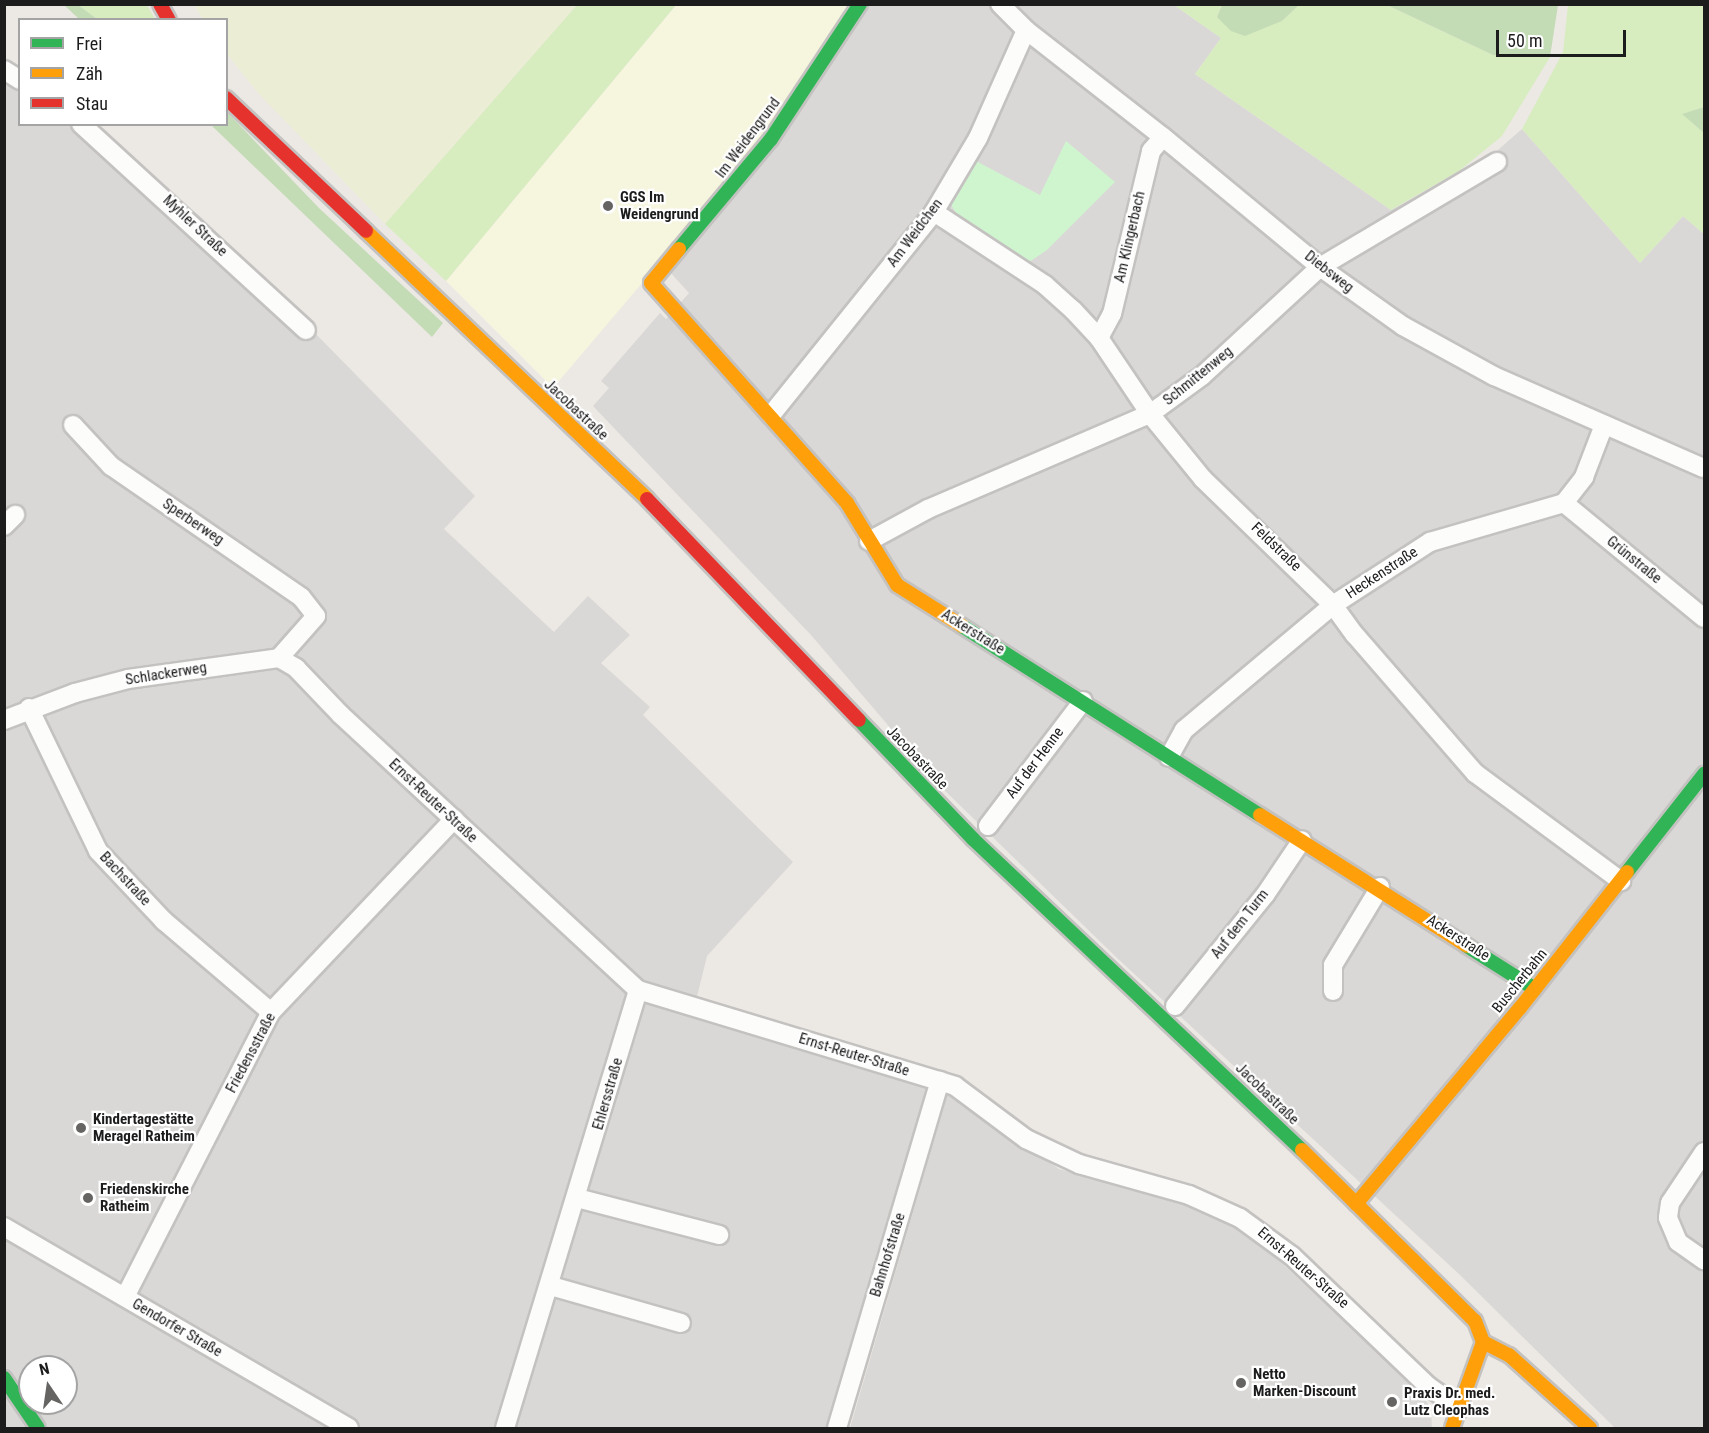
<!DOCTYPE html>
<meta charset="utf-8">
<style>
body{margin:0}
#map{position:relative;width:1709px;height:1433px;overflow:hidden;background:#ece9e4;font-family:"Roboto Condensed",sans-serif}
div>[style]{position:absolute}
.residential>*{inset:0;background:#dad8d6}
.education>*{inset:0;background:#f6f5de}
.farmland>*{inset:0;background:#ecedd5}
.grass>*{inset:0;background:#d7ecbf}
.forest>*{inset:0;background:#c4dcb6}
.park>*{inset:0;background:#cff5cf}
.roads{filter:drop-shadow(2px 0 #c4c2c0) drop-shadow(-2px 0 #c4c2c0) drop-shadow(0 2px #c4c2c0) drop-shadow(0 -2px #c4c2c0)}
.street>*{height:18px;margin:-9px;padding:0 9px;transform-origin:9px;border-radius:9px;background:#fcfcfb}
.fast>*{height:14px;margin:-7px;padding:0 7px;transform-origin:7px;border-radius:7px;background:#30b455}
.slow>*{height:14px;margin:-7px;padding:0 7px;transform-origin:7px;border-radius:7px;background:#ff9f0a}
.jam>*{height:14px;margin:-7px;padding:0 7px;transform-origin:7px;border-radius:7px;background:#e5322d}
.dots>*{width:16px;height:16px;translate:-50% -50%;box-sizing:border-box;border:3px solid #fff;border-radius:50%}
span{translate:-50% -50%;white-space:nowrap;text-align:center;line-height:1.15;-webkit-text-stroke:4.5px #fff;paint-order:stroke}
.street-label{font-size:15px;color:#1c1c1c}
.poi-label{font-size:15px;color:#1c1c1c;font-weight:700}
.left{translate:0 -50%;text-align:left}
.frame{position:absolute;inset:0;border:6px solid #1c1c1c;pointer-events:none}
.legend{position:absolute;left:18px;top:18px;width:210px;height:108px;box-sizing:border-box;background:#fff;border:2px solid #a4a4a4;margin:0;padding:8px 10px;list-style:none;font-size:18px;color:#1c1c1c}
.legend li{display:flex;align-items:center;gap:12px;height:30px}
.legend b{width:30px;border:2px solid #a4a4a4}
.north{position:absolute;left:18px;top:1355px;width:60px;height:60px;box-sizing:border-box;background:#fff;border:2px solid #a4a4a4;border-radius:50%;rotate:347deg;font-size:16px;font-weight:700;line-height:24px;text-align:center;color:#1c1c1c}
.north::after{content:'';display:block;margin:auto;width:21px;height:27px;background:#656462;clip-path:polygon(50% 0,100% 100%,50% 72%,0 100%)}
.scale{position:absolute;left:1496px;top:30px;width:130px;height:27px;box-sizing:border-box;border:3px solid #1c1c1c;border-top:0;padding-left:8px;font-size:18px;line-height:21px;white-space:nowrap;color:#1c1c1c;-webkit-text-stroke:4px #fff;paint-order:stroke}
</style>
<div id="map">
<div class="residential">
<i style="clip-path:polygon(867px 5px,1174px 5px,1221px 38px,1195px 74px,1391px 210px,1491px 156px,1522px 129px,1640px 263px,1683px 216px,1704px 234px,1704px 1428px,1615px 1428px,1459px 1274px,1116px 957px,939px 785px,811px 635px,593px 406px,609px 388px,601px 381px,660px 313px,666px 319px,689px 293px,668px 270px)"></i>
<i style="clip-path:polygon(evenodd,4px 62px,19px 71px,20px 124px,90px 125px,104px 135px,203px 219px,475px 496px,444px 529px,554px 632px,588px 596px,630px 635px,601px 663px,650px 707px,643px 715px,793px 862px,707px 956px,692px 1017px,931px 1082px,829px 1428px,5px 1428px,4px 62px,30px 1367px,66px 1367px,66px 1403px,30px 1403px,30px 1367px)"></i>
<i style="clip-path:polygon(948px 1092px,1059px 1169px,1199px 1208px,1245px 1229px,1422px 1394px,1431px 1409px,1432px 1428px,850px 1428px)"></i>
</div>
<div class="education">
<i style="clip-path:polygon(676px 5px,854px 5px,771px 131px,553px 388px,446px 281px)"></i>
</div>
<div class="farmland">
<i style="clip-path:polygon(194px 5px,577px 5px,385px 224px,260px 95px,227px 54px,226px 20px,203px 19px)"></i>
</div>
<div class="grass">
<i style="clip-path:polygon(78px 5px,147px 5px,155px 19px,97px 19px)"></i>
<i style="clip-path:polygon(577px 5px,676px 5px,446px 281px,385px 224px)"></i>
<i style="clip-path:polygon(1174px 5px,1222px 5px,1217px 17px,1282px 21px,1299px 5px,1387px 5px,1493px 55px,1550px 57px,1502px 136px,1459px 171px,1391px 210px,1195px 74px,1221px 38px)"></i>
<i style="clip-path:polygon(1568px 5px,1704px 5px,1704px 107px,1683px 114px,1704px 133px,1704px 234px,1683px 216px,1640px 263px,1522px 129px,1563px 52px)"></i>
</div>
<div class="forest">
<i style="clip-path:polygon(64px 5px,78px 5px,97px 19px,79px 19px)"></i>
<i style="clip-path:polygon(1222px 5px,1223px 4px,1299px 5px,1282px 21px,1245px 36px,1231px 31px,1217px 17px)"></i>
<i style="clip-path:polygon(1387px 5px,1558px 5px,1550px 57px,1493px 55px)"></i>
<i style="clip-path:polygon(1704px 107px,1704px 133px,1682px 114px)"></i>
<i style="clip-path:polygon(227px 112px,319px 208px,443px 323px,432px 337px,211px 125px,226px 124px)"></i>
</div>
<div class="park">
<i style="clip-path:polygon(1066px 141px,1115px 182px,1047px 250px,1029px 262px,959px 218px,950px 203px,974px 160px,1040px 195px)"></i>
</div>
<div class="roads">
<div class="street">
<i style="left:1000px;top:4px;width:37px;rotate:45deg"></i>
<i style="left:1026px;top:30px;width:174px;rotate:38deg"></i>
<i style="left:1163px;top:137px;width:204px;rotate:39.6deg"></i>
<i style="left:1320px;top:267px;width:102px;rotate:35.4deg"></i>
<i style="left:1403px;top:326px;width:104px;rotate:28.8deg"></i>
<i style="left:1494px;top:376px;width:229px;rotate:23.7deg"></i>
<i style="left:4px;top:70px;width:19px;rotate:32deg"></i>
<i style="left:81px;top:124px;width:305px;rotate:42.5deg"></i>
<i style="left:934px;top:212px;width:133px;rotate:33.3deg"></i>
<i style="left:1045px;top:285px;width:38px;rotate:42deg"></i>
<i style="left:1073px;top:310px;width:38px;rotate:47deg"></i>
<i style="left:1099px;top:338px;width:92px;rotate:56.1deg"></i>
<i style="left:1150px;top:414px;width:84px;rotate:50.8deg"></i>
<i style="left:1203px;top:479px;width:181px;rotate:44.1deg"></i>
<i style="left:1333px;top:605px;width:37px;rotate:54deg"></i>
<i style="left:1355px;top:635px;width:183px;rotate:49deg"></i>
<i style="left:1475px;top:773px;width:182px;rotate:36.5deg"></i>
<i style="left:1099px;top:338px;width:27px;rotate:-62deg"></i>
<i style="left:1112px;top:314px;width:168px;rotate:-76.5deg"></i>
<i style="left:1151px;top:151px;width:18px;rotate:-49deg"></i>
<i style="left:771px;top:415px;width:260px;rotate:-51.2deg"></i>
<i style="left:934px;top:212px;width:86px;rotate:-59.3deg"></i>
<i style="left:978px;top:138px;width:118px;rotate:-66deg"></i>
<i style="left:1564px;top:503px;width:181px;rotate:39.4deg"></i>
<i style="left:4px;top:526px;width:16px;rotate:-45deg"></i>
<i style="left:869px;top:541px;width:67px;rotate:-28.5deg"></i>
<i style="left:928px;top:509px;width:241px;rotate:-23.2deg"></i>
<i style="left:1150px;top:414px;width:64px;rotate:-36.2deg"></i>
<i style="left:1202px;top:376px;width:161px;rotate:-42.7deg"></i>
<i style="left:1320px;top:267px;width:206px;rotate:-30.7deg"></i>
<i style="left:279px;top:658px;width:20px;rotate:30deg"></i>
<i style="left:296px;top:668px;width:65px;rotate:46.2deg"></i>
<i style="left:341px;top:715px;width:405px;rotate:42.8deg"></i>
<i style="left:638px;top:990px;width:331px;rotate:16.8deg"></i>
<i style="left:955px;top:1086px;width:89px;rotate:36.7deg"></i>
<i style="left:1026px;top:1139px;width:59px;rotate:25.3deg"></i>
<i style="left:1079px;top:1164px;width:114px;rotate:15.7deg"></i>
<i style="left:1189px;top:1195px;width:56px;rotate:24.3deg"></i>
<i style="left:1240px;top:1218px;width:64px;rotate:36.2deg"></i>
<i style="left:1292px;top:1256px;width:188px;rotate:43.7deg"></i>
<i style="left:1428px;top:1386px;width:39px;rotate:35deg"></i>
<i style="left:29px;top:708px;width:159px;rotate:64.2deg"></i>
<i style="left:98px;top:851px;width:96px;rotate:46.7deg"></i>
<i style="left:164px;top:921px;width:140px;rotate:40.4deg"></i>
<i style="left:4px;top:720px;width:76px;rotate:-20.8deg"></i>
<i style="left:75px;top:693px;width:55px;rotate:-14.8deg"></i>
<i style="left:128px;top:679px;width:152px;rotate:-7.9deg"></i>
<i style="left:279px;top:658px;width:56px;rotate:-48.6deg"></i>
<i style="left:316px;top:616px;width:24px;rotate:-128deg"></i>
<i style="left:301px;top:597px;width:231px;rotate:-145.4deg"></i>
<i style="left:111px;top:466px;width:56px;rotate:-132.8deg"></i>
<i style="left:1169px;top:757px;width:31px;rotate:-61deg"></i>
<i style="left:1184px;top:730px;width:194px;rotate:-40deg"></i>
<i style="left:1333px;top:605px;width:116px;rotate:-33deg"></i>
<i style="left:1430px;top:542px;width:140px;rotate:-16.2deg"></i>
<i style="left:1564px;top:503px;width:33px;rotate:-52deg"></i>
<i style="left:1584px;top:477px;width:56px;rotate:-69deg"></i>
<i style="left:988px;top:826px;width:157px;rotate:-52.8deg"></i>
<i style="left:1333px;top:991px;width:26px;rotate:-90deg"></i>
<i style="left:1333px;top:965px;width:91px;rotate:-58.9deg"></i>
<i style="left:1175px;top:1006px;width:143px;rotate:-51deg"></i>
<i style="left:1265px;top:895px;width:66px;rotate:-56.1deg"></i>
<i style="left:1704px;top:1152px;width:61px;rotate:123.7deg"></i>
<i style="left:1670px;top:1203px;width:15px;rotate:98deg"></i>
<i style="left:1668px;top:1218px;width:26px;rotate:67deg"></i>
<i style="left:1678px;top:1242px;width:32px;rotate:35deg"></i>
<i style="left:577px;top:1198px;width:147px;rotate:14.6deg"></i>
<i style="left:4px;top:1227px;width:399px;rotate:30.2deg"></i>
<i style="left:551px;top:1286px;width:135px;rotate:15.9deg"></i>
<i style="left:125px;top:1297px;width:320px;rotate:-62.9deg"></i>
<i style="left:271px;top:1012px;width:266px;rotate:-46.5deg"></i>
<i style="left:505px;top:1428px;width:458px;rotate:-73.1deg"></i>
<i style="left:837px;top:1428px;width:362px;rotate:-73.5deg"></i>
</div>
<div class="fast">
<i style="left:679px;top:249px;width:143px;rotate:-50.1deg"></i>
<i style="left:771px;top:139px;width:162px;rotate:-56.6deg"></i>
<i style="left:962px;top:626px;width:353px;rotate:32.4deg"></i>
<i style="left:859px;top:720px;width:165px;rotate:46.2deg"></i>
<i style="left:973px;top:839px;width:453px;rotate:43.4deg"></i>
<i style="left:1627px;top:872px;width:125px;rotate:-51.8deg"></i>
<i style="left:1467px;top:946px;width:80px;rotate:32.3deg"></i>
<i style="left:4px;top:1378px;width:60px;rotate:55.8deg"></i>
</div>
<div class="slow">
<i style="left:366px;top:231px;width:388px;rotate:43.6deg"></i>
<i style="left:679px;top:249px;width:44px;rotate:129.5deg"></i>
<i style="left:651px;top:283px;width:295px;rotate:48.3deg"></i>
<i style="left:847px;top:503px;width:96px;rotate:58.6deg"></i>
<i style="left:897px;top:585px;width:77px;rotate:32.2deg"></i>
<i style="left:1260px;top:815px;width:245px;rotate:32.3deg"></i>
<i style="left:1302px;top:1150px;width:243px;rotate:44.7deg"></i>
<i style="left:1475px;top:1321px;width:22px;rotate:69deg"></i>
<i style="left:1483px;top:1342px;width:91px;rotate:109.8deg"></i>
<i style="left:1356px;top:1204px;width:256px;rotate:-50.1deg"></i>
<i style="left:1520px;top:1008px;width:173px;rotate:-51.8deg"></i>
<i style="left:1483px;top:1342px;width:29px;rotate:27deg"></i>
<i style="left:1509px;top:1355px;width:109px;rotate:42deg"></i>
</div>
<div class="jam">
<i style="left:160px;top:4px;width:18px;rotate:61deg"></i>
<i style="left:226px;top:98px;width:193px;rotate:43.5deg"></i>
<i style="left:647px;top:499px;width:306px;rotate:46.2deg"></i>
</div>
</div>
<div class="dots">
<i style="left:608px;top:206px;background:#656462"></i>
<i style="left:81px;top:1128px;background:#656462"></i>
<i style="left:88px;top:1198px;background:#656462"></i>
<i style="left:1241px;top:1383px;background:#656462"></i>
<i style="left:1392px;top:1402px;background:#656462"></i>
</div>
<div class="street-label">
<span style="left:748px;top:138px;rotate:-53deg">Im Weidengrund</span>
<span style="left:195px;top:226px;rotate:43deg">Myhler Straße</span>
<span style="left:915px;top:233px;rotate:-53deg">Am Weidchen</span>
<span style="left:1130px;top:237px;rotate:-77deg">Am Klingerbach</span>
<span style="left:1329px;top:272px;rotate:38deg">Diebsweg</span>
<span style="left:1198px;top:376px;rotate:-39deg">Schmittenweg</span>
<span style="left:576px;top:410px;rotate:43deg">Jacobastraße</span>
<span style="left:193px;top:522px;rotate:34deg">Sperberweg</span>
<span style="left:1276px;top:547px;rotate:44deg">Feldstraße</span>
<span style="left:1634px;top:560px;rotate:39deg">Grünstraße</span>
<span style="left:1382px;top:573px;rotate:-33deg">Heckenstraße</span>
<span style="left:973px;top:632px;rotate:32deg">Ackerstraße</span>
<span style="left:166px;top:674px;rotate:-9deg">Schlackerweg</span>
<span style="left:917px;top:758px;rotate:46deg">Jacobastraße</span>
<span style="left:1035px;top:763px;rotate:-53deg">Auf der Henne</span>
<span style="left:433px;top:801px;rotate:43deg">Ernst-Reuter-Straße</span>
<span style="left:125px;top:879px;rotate:47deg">Bachstraße</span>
<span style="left:1240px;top:924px;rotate:-52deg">Auf dem Turm</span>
<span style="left:1458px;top:938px;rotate:33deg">Ackerstraße</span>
<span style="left:1520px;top:981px;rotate:-51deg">Buscherbahn</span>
<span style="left:251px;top:1053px;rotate:-62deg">Friedensstraße</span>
<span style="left:854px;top:1055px;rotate:17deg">Ernst-Reuter-Straße</span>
<span style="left:608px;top:1094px;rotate:-74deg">Ehlersstraße</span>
<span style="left:1267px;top:1094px;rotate:44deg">Jacobastraße</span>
<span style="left:888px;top:1255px;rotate:-73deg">Bahnhofstraße</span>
<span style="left:1303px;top:1268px;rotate:41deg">Ernst-Reuter-Straße</span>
<span style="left:177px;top:1328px;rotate:30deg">Gendorfer Straße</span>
</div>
<div class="poi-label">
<span class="left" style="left:620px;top:206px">GGS Im<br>Weidengrund</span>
<span class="left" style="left:93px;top:1128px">Kindertagestätte<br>Meragel Ratheim</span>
<span class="left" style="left:100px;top:1198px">Friedenskirche<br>Ratheim</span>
<span class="left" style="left:1253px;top:1383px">Netto<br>Marken-Discount</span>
<span class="left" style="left:1404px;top:1402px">Praxis Dr. med.<br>Lutz Cleophas</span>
</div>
<div class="frame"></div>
<ul class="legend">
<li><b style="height:8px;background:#30b455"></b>Frei</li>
<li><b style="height:8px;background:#ff9f0a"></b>Zäh</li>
<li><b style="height:8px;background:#e5322d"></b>Stau</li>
</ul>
<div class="north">N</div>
<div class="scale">50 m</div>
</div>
